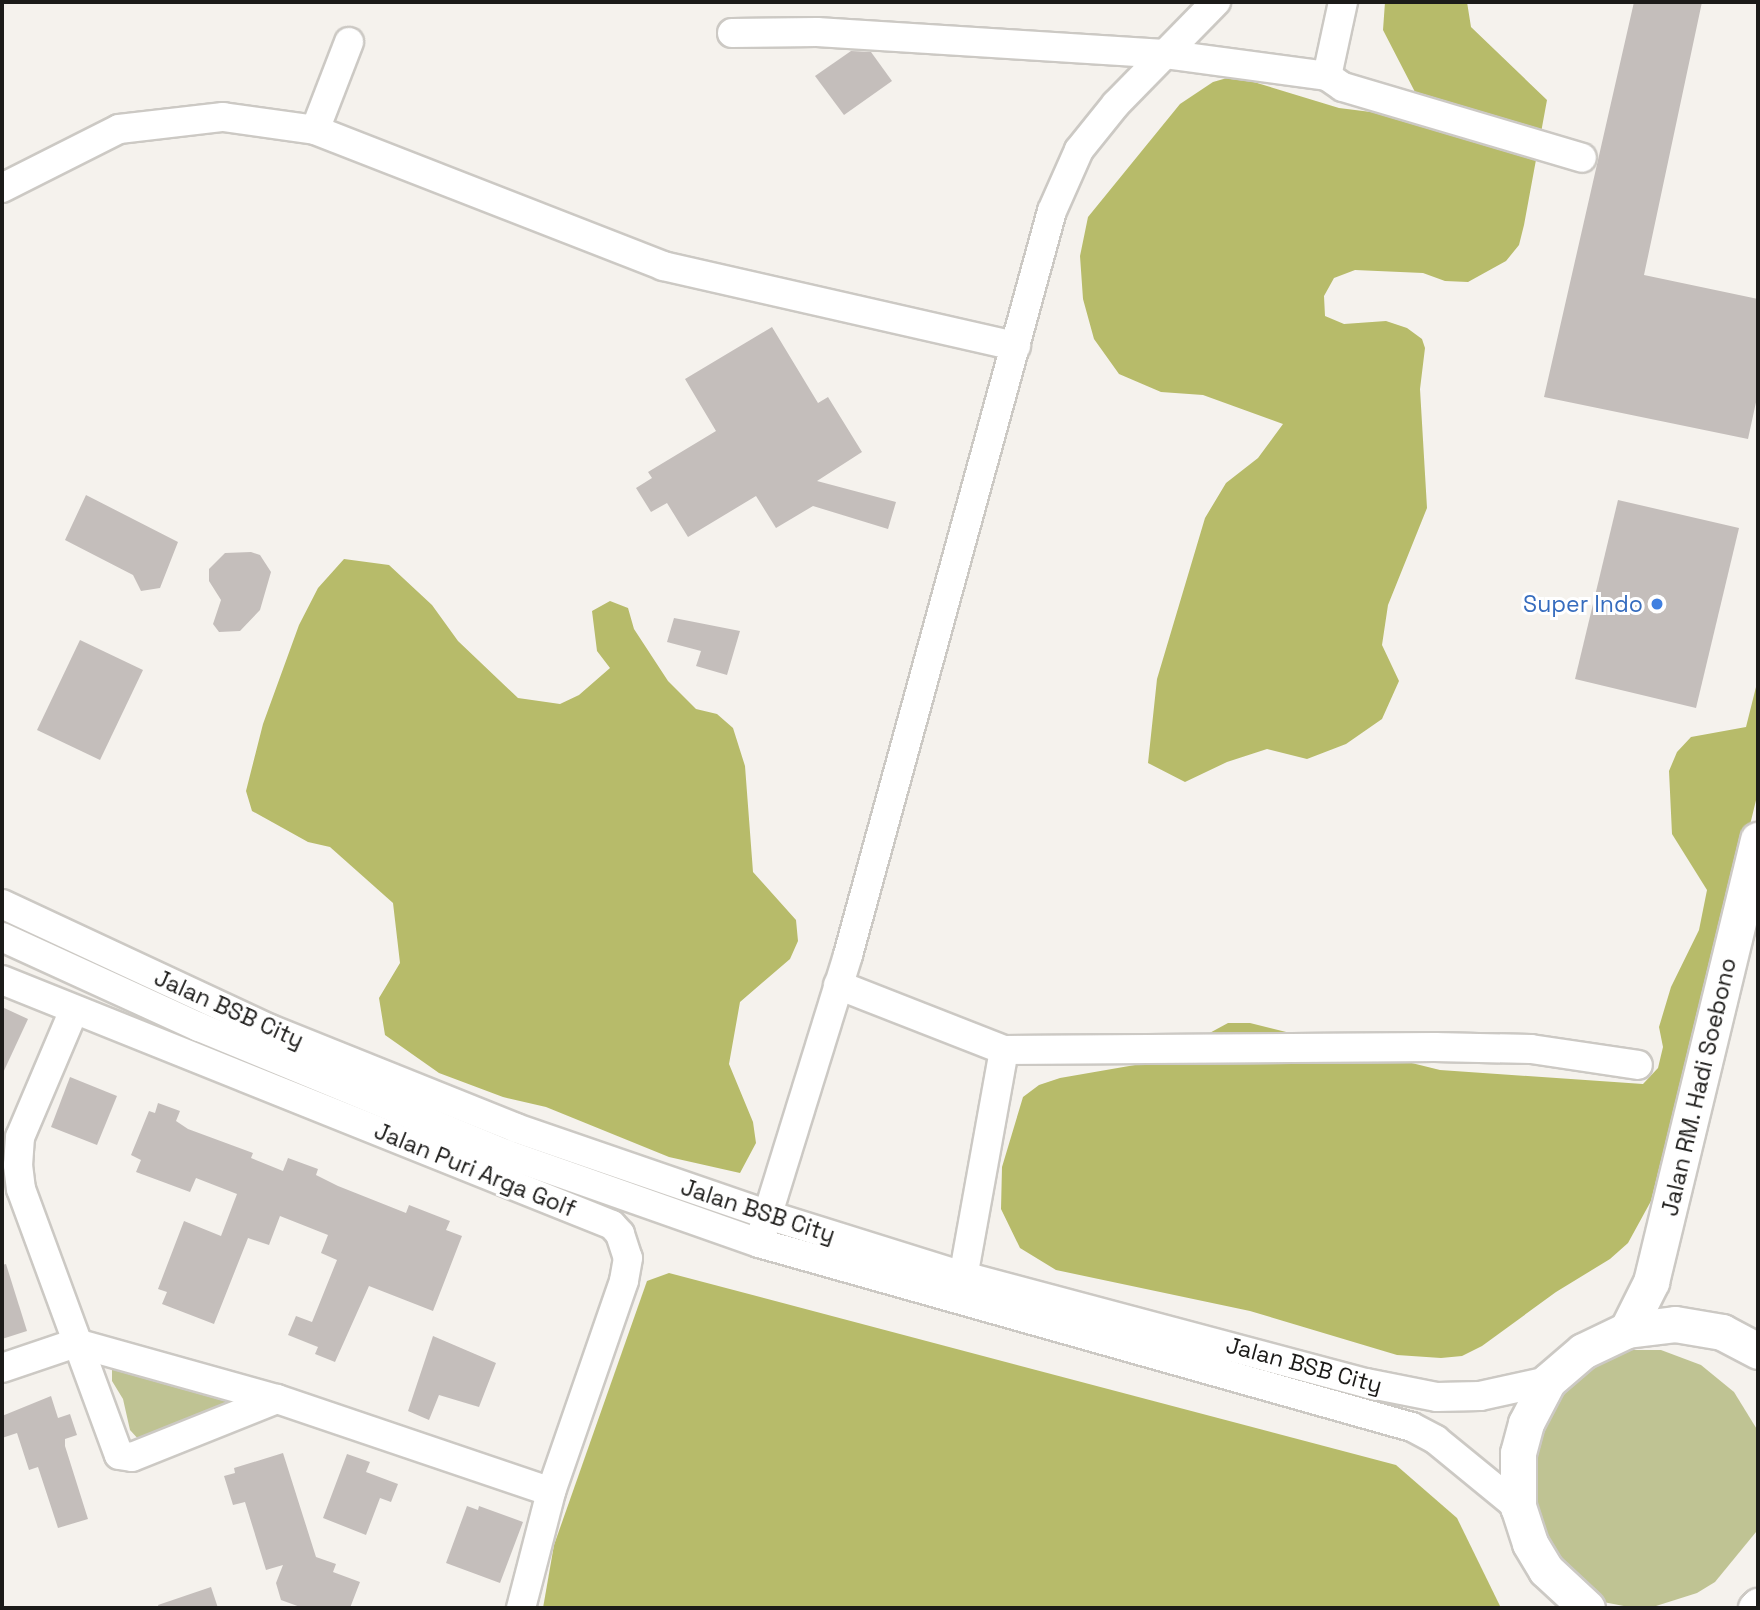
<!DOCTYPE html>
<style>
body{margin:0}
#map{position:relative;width:1760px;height:1610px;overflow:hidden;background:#f5f2ed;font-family:"Space Grotesk",sans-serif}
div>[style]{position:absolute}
.green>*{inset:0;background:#bfc393}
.forest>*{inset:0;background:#b7bb6a}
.building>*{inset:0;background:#c4bebb}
.roads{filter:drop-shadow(2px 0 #ccc9c4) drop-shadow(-2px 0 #ccc9c4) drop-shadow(0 2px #ccc9c4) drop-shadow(0 -2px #ccc9c4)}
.minor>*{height:28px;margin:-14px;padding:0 14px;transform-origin:14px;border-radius:14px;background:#fff}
.major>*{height:35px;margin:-17.5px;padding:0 17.5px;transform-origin:17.5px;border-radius:17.5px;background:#fff}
.dots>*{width:19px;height:19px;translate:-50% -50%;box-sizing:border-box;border:4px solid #fff;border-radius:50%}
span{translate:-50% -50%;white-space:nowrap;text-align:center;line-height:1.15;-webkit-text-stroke:6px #fff;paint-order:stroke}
.shop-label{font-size:23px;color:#366cbe}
.right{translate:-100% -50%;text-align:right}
.street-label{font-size:23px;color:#1c1b19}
.frame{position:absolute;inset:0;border:4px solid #1c1b19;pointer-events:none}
</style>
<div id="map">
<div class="green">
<i style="clip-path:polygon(1618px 1350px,1661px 1350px,1701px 1365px,1734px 1392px,1758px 1431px,1756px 1532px,1715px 1582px,1697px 1593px,1656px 1606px,1634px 1608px,1593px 1600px,1527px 1547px,1529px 1405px)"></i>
<i style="clip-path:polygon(112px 1364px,237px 1403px,140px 1441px,130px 1430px,123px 1399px,112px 1381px)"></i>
</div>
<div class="forest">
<i style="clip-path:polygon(1385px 2px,1467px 2px,1471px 27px,1547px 100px,1524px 225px,1519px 245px,1506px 261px,1468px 282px,1445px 281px,1423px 273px,1355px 270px,1334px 278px,1324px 296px,1325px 316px,1344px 324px,1386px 321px,1407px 328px,1422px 339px,1425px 348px,1420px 389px,1427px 508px,1388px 605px,1382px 645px,1399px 681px,1382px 719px,1346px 744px,1307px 759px,1267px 749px,1227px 762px,1185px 782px,1148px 763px,1157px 679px,1205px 518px,1226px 483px,1258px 458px,1283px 424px,1203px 395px,1161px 392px,1119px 374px,1094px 339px,1083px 299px,1080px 256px,1088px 217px,1180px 104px,1213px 82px,1234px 76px,1339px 108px,1379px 113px,1401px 109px,1415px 92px,1383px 30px)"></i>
<i style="clip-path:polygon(344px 559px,389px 565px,432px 605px,458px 641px,518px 698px,560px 704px,579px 695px,610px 668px,597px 651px,592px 611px,610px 601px,628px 608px,634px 629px,668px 681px,696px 709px,717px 714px,733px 728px,745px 766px,753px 872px,796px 920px,798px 941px,790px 959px,740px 1002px,729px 1064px,753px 1122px,756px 1143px,740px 1173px,669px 1157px,546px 1107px,503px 1097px,439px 1073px,385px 1035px,379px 998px,400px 963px,393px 903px,330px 847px,308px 842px,252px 811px,246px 791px,263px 724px,299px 625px,318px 588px)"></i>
<i style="clip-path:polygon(1758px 679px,1758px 792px,1678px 1121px,1661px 1161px,1651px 1201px,1628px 1243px,1610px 1259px,1556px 1292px,1482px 1346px,1462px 1356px,1441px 1358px,1397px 1355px,1250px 1311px,1056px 1270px,1020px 1248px,1001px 1209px,1002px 1167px,1023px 1097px,1039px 1085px,1060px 1078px,1158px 1061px,1228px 1023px,1250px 1023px,1440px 1070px,1643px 1084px,1658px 1068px,1663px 1047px,1659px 1027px,1671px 987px,1699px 930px,1707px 890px,1672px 834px,1669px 771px,1677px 752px,1691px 737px,1746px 727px)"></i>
<i style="clip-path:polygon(669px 1273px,1396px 1465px,1457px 1518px,1501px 1608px,543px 1608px,554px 1545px,647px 1281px)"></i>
</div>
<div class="building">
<i style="clip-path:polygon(1634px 2px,1702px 2px,1644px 275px,1758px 299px,1758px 393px,1748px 439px,1544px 397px)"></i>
<i style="clip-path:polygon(851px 51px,871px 52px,892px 81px,844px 115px,815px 76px)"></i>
<i style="clip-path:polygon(772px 327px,818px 403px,828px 397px,862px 452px,817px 481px,896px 502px,888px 529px,813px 506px,776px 528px,756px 496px,688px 537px,667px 503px,651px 512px,636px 488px,652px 478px,648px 472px,716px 431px,685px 379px)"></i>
<i style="clip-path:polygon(86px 495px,178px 542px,160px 588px,141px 591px,133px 575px,65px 540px)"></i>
<i style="clip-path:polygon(1618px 500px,1739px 528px,1696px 708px,1575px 679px)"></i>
<i style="clip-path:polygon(251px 552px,260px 555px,271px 572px,260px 610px,240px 631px,219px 632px,213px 624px,221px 600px,209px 581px,209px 569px,225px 553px)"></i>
<i style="clip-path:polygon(674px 618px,740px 631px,727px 675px,696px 666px,701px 651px,667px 642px)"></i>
<i style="clip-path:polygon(80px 640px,143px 670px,100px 760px,37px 730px)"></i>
<i style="clip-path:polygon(2px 1007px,28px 1019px,2px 1075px)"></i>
<i style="clip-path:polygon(70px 1077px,117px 1096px,97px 1145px,51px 1127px)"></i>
<i style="clip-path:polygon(158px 1103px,180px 1111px,176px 1121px,188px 1129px,253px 1153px,251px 1158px,283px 1171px,288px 1158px,318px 1169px,316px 1175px,338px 1186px,406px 1213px,409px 1205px,450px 1221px,446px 1230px,462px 1236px,433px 1311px,369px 1286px,335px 1362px,315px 1354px,318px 1347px,288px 1335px,296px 1316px,312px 1322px,337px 1260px,321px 1253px,328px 1235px,280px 1216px,269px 1245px,248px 1238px,214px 1324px,162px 1304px,167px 1292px,158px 1289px,184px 1221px,221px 1236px,237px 1194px,196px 1178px,190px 1192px,136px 1172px,141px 1160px,131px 1155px,149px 1111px,155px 1113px)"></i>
<i style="clip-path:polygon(6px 1264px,27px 1331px,2px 1339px,2px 1265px)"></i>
<i style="clip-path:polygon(433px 1336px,496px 1363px,479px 1407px,439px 1395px,429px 1420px,408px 1411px)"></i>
<i style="clip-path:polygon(51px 1396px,58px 1418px,70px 1414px,77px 1435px,65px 1439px,65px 1446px,88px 1519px,58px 1528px,38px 1467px,29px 1470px,17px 1433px,2px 1438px,2px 1416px)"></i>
<i style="clip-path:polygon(283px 1453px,316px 1557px,336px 1564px,333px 1572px,360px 1582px,350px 1608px,303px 1608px,281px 1600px,276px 1583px,283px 1565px,266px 1570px,245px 1502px,233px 1505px,224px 1476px,235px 1473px,234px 1468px)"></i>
<i style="clip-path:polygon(347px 1454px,370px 1462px,366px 1472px,398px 1484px,391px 1502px,380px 1498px,366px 1535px,323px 1518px)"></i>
<i style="clip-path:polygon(467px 1506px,478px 1510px,479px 1506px,523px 1522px,500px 1583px,446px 1563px)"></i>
<i style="clip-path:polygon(211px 1587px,218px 1608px,159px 1608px,158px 1605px)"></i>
</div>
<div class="roads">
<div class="minor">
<i style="left:732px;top:33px;width:85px;rotate:-0.7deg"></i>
<i style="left:817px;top:32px;width:348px;rotate:3.6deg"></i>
<i style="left:1164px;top:54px;width:164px;rotate:7.7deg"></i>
<i style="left:1327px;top:76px;width:19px;rotate:35deg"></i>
<i style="left:1343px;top:87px;width:249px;rotate:16.5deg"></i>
<i style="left:349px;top:42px;width:94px;rotate:111.1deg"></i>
<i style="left:315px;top:130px;width:374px;rotate:21.3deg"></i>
<i style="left:663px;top:266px;width:362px;rotate:12.8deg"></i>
<i style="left:1327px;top:76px;width:76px;rotate:-77.8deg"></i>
<i style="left:2px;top:188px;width:131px;rotate:-26.8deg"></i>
<i style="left:119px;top:129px;width:105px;rotate:-6.6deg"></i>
<i style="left:223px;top:117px;width:93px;rotate:8deg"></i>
<i style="left:2px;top:904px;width:296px;rotate:25deg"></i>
<i style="left:270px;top:1029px;width:265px;rotate:21.9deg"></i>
<i style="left:516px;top:1128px;width:267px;rotate:19deg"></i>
<i style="left:768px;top:1215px;width:204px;rotate:17.4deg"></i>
<i style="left:963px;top:1276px;width:417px;rotate:14.9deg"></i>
<i style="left:1366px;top:1383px;width:72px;rotate:11.2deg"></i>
<i style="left:1437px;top:1397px;width:43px;rotate:-1.3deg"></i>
<i style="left:1480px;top:1396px;width:70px;rotate:-12.4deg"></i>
<i style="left:2px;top:937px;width:217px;rotate:24.6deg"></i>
<i style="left:199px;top:1027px;width:332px;rotate:22.5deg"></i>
<i style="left:506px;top:1154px;width:268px;rotate:19.4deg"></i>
<i style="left:759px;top:1243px;width:678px;rotate:15.74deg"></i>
<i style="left:1412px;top:1427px;width:27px;rotate:28deg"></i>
<i style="left:1436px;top:1440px;width:106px;rotate:39.3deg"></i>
<i style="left:2px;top:980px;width:657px;rotate:21.88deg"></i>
<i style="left:612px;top:1225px;width:12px;rotate:48deg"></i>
<i style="left:620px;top:1234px;width:25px;rotate:72deg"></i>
<i style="left:628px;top:1258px;width:23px;rotate:100deg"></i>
<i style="left:624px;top:1281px;width:223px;rotate:109.1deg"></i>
<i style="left:551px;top:1492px;width:120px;rotate:104.5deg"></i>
<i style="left:838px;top:985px;width:178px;rotate:21.4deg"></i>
<i style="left:1004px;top:1050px;width:248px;rotate:100.2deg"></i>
<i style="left:74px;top:1010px;width:138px;rotate:113deg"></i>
<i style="left:20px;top:1137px;width:28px;rotate:94deg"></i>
<i style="left:18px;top:1165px;width:24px;rotate:83deg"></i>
<i style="left:21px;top:1189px;width:283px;rotate:69.8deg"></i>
<i style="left:119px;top:1455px;width:13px;rotate:9deg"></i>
<i style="left:132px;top:1457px;width:156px;rotate:-21.8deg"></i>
<i style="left:1004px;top:1050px;width:431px;rotate:-0.4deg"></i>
<i style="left:1435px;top:1047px;width:96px;rotate:1.2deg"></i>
<i style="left:1531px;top:1049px;width:108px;rotate:8.5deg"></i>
<i style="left:762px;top:1233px;width:291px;rotate:-72.8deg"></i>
<i style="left:848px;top:955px;width:771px;rotate:-74.67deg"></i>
<i style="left:1052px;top:211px;width:67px;rotate:-66.1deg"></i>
<i style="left:1079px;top:150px;width:59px;rotate:-51.2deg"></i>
<i style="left:1116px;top:104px;width:143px;rotate:-45.6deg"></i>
<i style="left:2px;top:1368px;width:78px;rotate:-18.7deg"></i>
<i style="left:76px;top:1343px;width:209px;rotate:15.6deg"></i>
<i style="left:277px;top:1399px;width:289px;rotate:18.7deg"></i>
</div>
<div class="major">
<i style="left:1627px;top:1330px;width:54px;rotate:-63.4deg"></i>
<i style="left:1651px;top:1282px;width:455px;rotate:-76.4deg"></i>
<i style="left:1587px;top:1608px;width:56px;rotate:-137.2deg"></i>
<i style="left:1546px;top:1570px;width:31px;rotate:-121deg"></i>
<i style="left:1530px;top:1543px;width:38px;rotate:-108deg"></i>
<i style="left:1518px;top:1507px;width:54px;rotate:-90deg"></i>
<i style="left:1518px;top:1453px;width:31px;rotate:-75deg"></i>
<i style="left:1526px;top:1423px;width:47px;rotate:-62.4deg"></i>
<i style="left:1548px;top:1381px;width:46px;rotate:-40.6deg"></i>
<i style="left:1583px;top:1351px;width:49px;rotate:-25.5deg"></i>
<i style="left:1627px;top:1330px;width:48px;rotate:-7.1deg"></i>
<i style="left:1675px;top:1324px;width:48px;rotate:9.7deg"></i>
<i style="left:1722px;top:1332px;width:41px;rotate:27.8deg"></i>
<i style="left:1756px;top:1608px;width:3px;rotate:-45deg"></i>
</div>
</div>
<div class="dots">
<i style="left:1657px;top:604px;background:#3f7fe0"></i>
</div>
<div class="shop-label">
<span class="right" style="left:1643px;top:604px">Super Indo</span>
</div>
<div class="street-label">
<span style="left:229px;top:1009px;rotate:24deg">Jalan BSB City</span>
<span style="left:1699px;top:1087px;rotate:-77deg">Jalan RM. Hadi Soebono</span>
<span style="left:475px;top:1170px;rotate:22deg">Jalan Puri Arga Golf</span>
<span style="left:758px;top:1211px;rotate:18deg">Jalan BSB City</span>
<span style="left:1304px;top:1365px;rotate:15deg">Jalan BSB City</span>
</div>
<div class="frame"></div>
</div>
